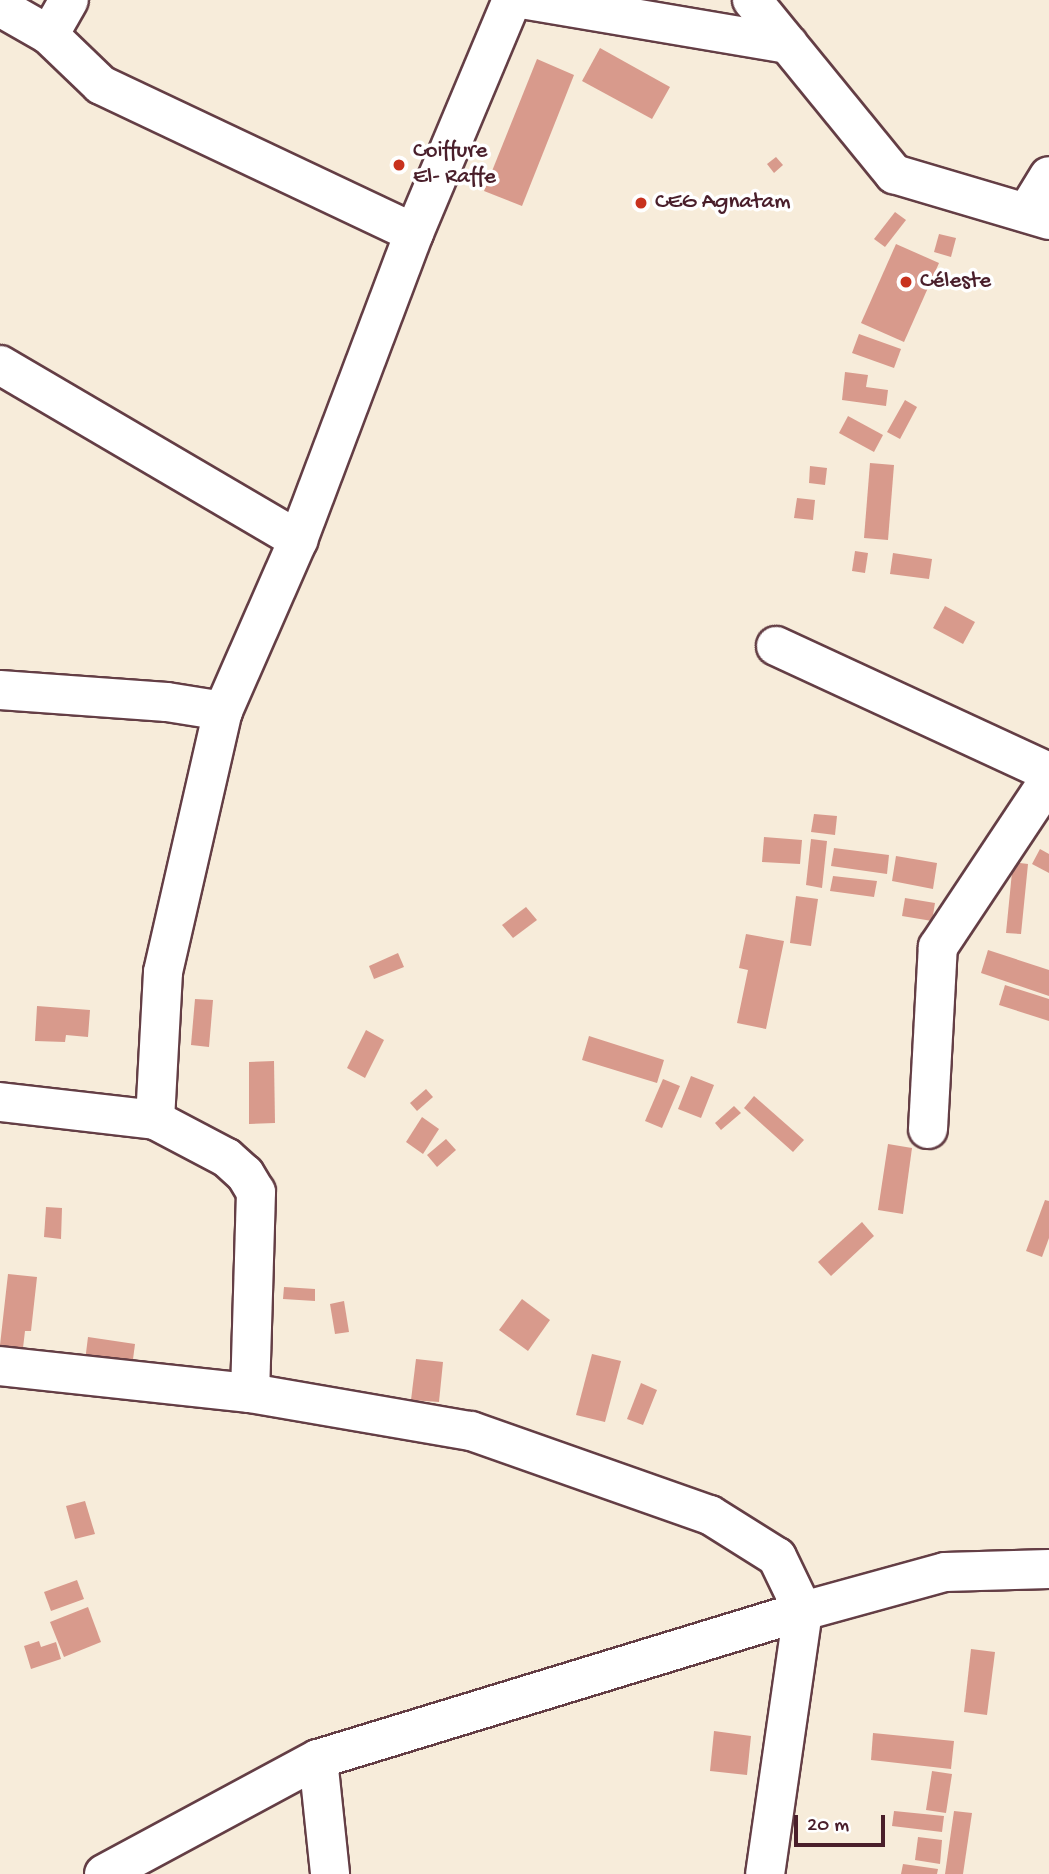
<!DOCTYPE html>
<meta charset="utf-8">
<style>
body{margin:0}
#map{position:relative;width:1049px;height:1874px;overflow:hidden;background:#f7ecda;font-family:"Gochi Hand",sans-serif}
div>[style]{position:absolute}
.building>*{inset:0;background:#d89a8c}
.roads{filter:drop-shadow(2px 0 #643e45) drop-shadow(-2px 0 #643e45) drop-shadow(0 2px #643e45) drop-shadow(0 -2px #643e45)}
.minor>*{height:38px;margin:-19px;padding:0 19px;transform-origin:19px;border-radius:19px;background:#fff}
.dots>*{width:19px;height:19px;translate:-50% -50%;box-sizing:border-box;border:4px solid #fff;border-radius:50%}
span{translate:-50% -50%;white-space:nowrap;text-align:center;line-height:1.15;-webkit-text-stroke:7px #fff;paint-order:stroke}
.poi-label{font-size:23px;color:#4a1f2b}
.left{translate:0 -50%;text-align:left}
.scale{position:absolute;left:794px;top:1815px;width:91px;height:32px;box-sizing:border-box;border:4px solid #4a1f2b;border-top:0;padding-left:9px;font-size:21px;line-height:24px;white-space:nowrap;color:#4a1f2b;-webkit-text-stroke:5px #fff;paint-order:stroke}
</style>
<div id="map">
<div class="building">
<i style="clip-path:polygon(600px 48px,670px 87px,652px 119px,582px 81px)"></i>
<i style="clip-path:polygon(537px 59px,574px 75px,522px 206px,484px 191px)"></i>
<i style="clip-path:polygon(776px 157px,783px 165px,774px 173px,767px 164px)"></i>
<i style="clip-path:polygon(895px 212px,906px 220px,885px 247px,874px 239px)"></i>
<i style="clip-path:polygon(939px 234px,956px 238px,951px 257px,934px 252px)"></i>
<i style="clip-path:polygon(896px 244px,939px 263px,904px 342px,861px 323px)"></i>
<i style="clip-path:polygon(859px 334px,901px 349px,894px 368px,852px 353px)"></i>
<i style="clip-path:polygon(845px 372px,868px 375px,866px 387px,888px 390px,886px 406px,842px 400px)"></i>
<i style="clip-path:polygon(905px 400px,917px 407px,900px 439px,887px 432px)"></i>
<i style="clip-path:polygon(848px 416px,883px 435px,874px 452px,839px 433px)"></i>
<i style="clip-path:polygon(870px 463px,894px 465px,888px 540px,864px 538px)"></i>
<i style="clip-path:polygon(810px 466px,827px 468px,825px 485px,809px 483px)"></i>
<i style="clip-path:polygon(797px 498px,815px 500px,813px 520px,794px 518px)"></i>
<i style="clip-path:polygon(855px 551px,868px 553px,865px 573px,852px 571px)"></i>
<i style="clip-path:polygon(893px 553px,932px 559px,929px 579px,890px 574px)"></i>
<i style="clip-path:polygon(945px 606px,975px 622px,963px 644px,933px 628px)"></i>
<i style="clip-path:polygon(814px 814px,837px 816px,835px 835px,811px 832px)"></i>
<i style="clip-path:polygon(764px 837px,802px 840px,800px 864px,762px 862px)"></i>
<i style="clip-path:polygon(811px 839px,827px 841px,822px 888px,806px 885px)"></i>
<i style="clip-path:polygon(834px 848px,889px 855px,887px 874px,831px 866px)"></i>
<i style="clip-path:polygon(1040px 849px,1049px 854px,1049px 873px,1032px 864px)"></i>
<i style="clip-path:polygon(896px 856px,937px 863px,933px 889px,892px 881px)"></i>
<i style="clip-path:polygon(1013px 862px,1028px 864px,1021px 934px,1006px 933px)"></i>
<i style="clip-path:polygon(833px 876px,877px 881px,874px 897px,830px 891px)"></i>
<i style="clip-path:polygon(796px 896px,818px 899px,811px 946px,790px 943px)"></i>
<i style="clip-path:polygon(905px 898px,935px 903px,932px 921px,902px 916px)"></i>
<i style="clip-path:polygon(526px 907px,537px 920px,513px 938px,502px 925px)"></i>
<i style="clip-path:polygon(746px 934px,784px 941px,766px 1029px,737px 1023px,748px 970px,739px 968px)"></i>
<i style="clip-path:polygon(988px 950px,1049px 970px,1049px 996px,981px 973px)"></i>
<i style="clip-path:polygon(398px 953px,404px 967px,374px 979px,369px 966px)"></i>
<i style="clip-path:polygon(1005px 985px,1049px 999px,1049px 1021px,999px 1005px)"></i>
<i style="clip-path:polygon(195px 999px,213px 1000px,209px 1047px,191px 1045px)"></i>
<i style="clip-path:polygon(37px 1006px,90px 1010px,88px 1037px,66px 1035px,65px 1042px,35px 1041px)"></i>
<i style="clip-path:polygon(366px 1030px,384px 1040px,365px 1078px,347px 1068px)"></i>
<i style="clip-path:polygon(589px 1036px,664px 1060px,657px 1083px,582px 1060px)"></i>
<i style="clip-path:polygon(274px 1061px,275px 1123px,249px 1124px,249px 1062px)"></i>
<i style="clip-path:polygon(691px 1076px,714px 1085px,701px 1118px,678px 1109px)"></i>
<i style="clip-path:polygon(663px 1079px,680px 1086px,662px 1128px,645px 1121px)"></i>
<i style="clip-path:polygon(426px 1089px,433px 1097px,417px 1111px,410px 1103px)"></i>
<i style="clip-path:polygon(754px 1096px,804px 1140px,793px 1152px,744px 1108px)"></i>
<i style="clip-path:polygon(734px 1106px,741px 1113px,721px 1130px,715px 1123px)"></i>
<i style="clip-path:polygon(422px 1117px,439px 1129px,423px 1154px,406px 1142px)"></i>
<i style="clip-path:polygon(446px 1139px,456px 1150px,437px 1167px,427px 1155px)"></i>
<i style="clip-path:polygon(888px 1144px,912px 1148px,903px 1214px,878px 1210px)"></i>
<i style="clip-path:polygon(1045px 1200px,1049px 1201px,1049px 1238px,1042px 1257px,1026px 1251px)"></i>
<i style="clip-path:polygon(46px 1207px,62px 1208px,61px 1239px,44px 1237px)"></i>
<i style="clip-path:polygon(862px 1222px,874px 1236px,831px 1276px,818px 1262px)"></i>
<i style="clip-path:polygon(8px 1274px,37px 1277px,31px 1331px,25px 1331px,23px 1348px,0 1345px)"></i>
<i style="clip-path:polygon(284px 1287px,315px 1289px,315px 1301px,283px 1299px)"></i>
<i style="clip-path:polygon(522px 1299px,550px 1320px,528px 1351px,499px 1330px)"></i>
<i style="clip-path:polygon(344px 1301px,349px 1332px,335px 1334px,330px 1304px)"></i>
<i style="clip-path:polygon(88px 1337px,135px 1344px,132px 1367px,85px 1361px)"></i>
<i style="clip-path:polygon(592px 1354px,621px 1361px,605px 1422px,576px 1415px)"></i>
<i style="clip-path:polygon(416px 1359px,443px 1362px,439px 1402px,411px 1400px)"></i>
<i style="clip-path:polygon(641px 1383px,657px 1390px,643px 1425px,627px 1419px)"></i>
<i style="clip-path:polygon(85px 1501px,95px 1534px,75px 1539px,66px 1506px)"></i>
<i style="clip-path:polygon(77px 1580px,84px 1599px,51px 1611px,44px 1592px)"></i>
<i style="clip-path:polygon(88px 1607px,101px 1642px,64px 1657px,50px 1622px)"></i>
<i style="clip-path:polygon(39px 1641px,41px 1647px,56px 1642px,61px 1659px,31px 1669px,24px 1646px)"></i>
<i style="clip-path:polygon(971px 1649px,995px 1652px,987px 1715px,964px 1712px)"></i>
<i style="clip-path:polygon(714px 1731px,751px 1736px,747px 1775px,710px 1771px)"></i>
<i style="clip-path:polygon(873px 1733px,954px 1741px,951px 1769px,871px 1760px)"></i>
<i style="clip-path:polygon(932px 1771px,952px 1774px,946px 1813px,926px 1810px)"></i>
<i style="clip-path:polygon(894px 1811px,944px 1816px,942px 1832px,892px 1826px)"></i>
<i style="clip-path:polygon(954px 1811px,972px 1813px,963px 1874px,945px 1874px)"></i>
<i style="clip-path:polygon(918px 1837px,942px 1840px,940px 1864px,915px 1860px)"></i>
<i style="clip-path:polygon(903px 1864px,938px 1869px,937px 1874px,901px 1874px)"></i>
</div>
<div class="roads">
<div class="minor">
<i style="left:527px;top:0;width:265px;rotate:9.6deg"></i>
<i style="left:752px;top:0;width:225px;rotate:50.8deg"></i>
<i style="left:894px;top:174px;width:162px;rotate:16.5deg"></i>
<i style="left:0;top:7px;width:56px;rotate:29.7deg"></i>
<i style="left:49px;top:35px;width:72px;rotate:43.9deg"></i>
<i style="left:101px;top:85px;width:346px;rotate:25.3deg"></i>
<i style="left:49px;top:35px;width:40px;rotate:-60.3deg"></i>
<i style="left:1027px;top:212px;width:42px;rotate:-58.6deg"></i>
<i style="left:0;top:365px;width:346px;rotate:30.4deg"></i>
<i style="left:776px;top:646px;width:301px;rotate:24.8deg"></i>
<i style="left:0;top:690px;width:167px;rotate:4.1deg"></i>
<i style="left:167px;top:702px;width:57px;rotate:9.1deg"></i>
<i style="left:0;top:1102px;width:156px;rotate:6.6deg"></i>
<i style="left:155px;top:1120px;width:81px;rotate:27.8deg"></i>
<i style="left:227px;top:1158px;width:24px;rotate:42deg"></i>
<i style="left:245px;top:1174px;width:21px;rotate:59deg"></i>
<i style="left:256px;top:1192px;width:201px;rotate:91.7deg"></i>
<i style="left:155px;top:1120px;width:148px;rotate:-86.9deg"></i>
<i style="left:163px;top:972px;width:268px;rotate:-77.1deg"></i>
<i style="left:223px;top:711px;width:187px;rotate:-66.3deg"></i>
<i style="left:298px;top:540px;width:328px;rotate:-69.3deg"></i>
<i style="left:414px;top:233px;width:253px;rotate:-67.2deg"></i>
<i style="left:928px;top:1129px;width:182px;rotate:-86.9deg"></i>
<i style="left:938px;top:947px;width:201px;rotate:-56.4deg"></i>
<i style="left:0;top:1366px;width:251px;rotate:6.2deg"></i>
<i style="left:250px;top:1393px;width:224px;rotate:9.8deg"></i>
<i style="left:471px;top:1431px;width:253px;rotate:19.4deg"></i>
<i style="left:710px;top:1515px;width:79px;rotate:32.1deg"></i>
<i style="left:777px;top:1557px;width:60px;rotate:64.3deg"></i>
<i style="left:803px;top:1611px;width:147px;rotate:-15.4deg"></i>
<i style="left:945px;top:1572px;width:104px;rotate:-1.7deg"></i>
<i style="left:318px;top:1759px;width:116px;rotate:84deg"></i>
<i style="left:104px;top:1874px;width:243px;rotate:-28.3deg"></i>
<i style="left:318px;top:1759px;width:507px;rotate:-16.97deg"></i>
<i style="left:803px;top:1611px;width:266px;rotate:98.2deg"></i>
</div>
</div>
<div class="dots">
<i style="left:399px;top:165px;background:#c8321e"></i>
<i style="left:641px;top:203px;background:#c8321e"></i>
<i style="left:906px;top:282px;background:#c8321e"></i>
</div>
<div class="poi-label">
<span class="left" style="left:413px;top:165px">Coiffure<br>El- Raffe</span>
<span class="left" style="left:655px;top:203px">CEG Agnatam</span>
<span class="left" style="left:920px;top:282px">Céleste</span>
</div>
<div class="scale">20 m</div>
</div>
